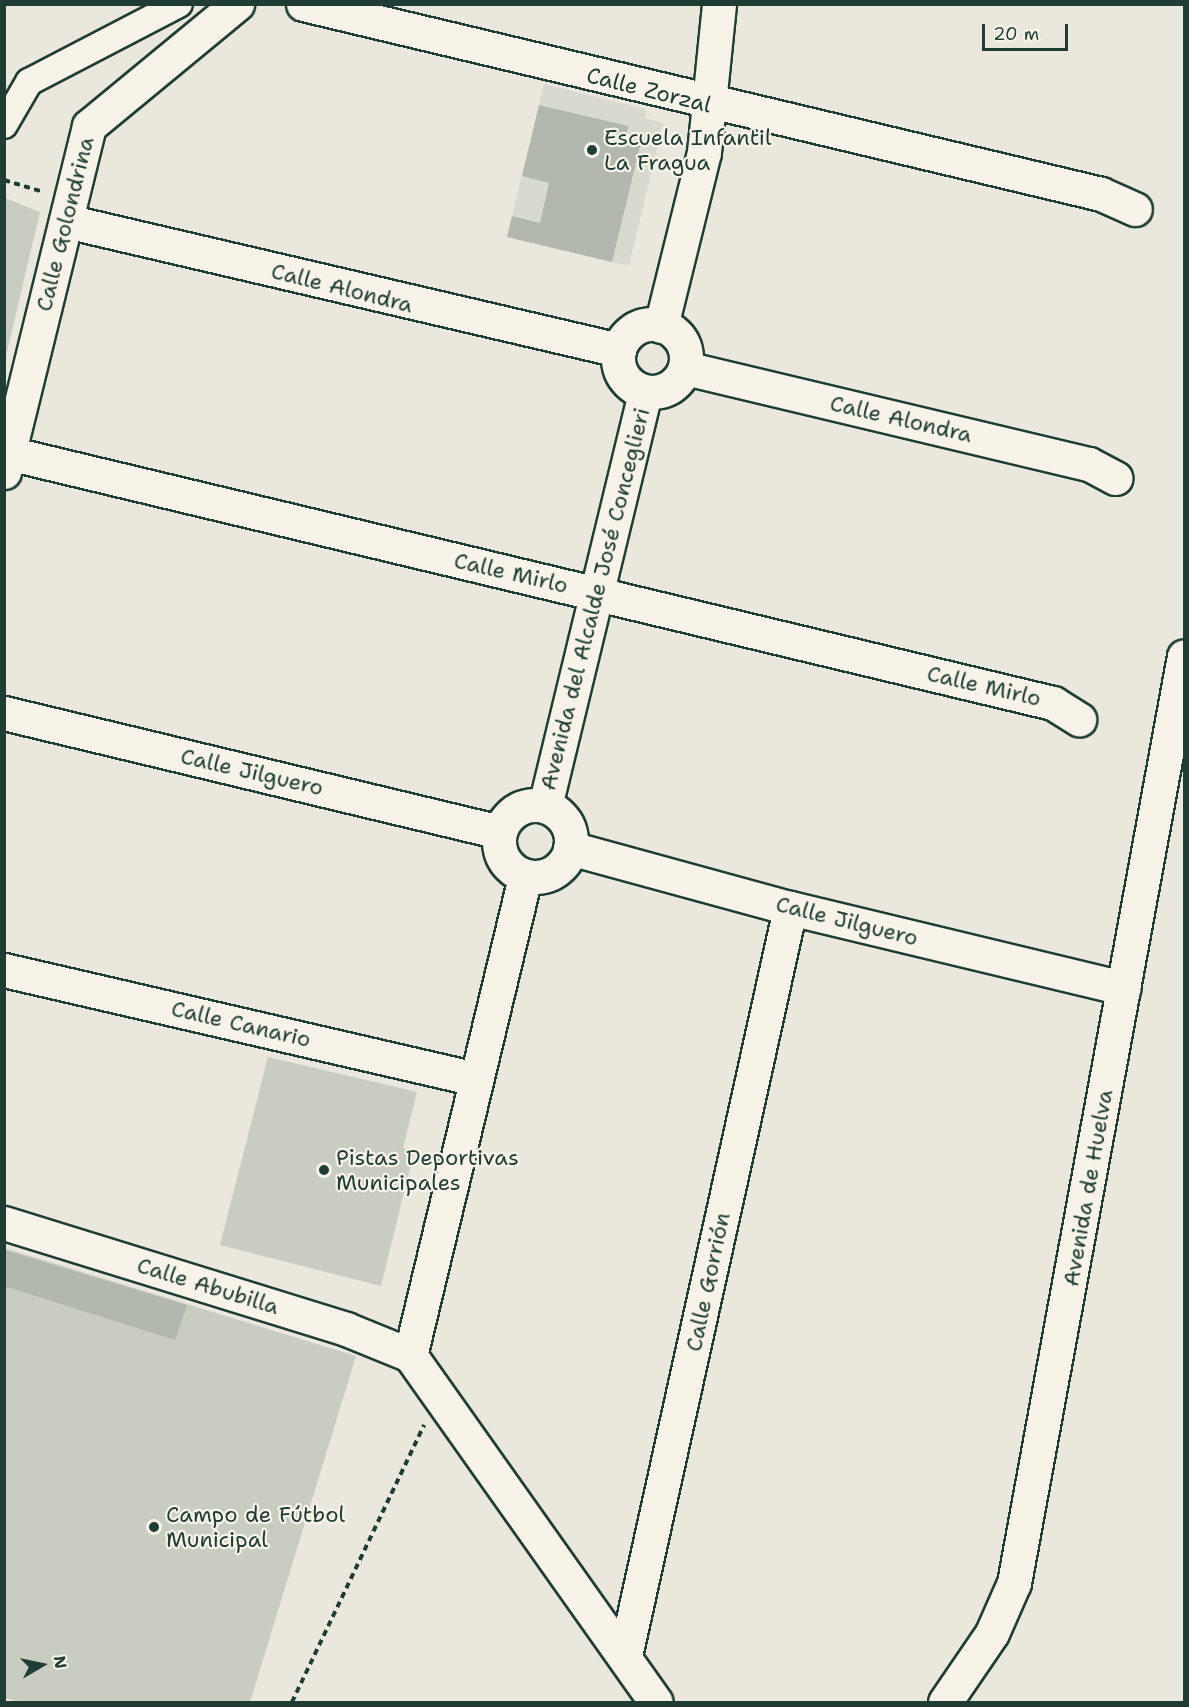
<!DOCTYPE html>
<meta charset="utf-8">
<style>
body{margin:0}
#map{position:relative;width:1189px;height:1707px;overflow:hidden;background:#eae8dd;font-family:"Shantell Sans",sans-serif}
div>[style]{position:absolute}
.built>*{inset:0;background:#d9dacf}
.green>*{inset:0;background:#c8ccc1}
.building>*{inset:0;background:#b2b8ae}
.path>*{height:4px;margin-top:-2px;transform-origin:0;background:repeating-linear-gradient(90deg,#1f3d34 0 6px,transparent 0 10.5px)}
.roads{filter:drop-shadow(2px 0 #1f3d34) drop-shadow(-2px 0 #1f3d34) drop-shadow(0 2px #1f3d34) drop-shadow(0 -2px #1f3d34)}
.pedestrian>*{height:26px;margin:-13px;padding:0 13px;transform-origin:13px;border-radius:13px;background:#f7f3e8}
.minor>*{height:33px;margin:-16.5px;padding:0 16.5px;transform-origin:16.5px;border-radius:16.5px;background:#f7f3e8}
.tertiary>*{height:33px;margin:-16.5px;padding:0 16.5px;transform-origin:16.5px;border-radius:16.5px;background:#f7f3e8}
.tertiary>.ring{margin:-16.5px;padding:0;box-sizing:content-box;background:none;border:33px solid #f7f3e8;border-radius:50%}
.dots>*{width:16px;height:16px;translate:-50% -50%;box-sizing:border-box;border:3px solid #f7f3e8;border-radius:50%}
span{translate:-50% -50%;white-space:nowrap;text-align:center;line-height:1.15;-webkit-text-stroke:4.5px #f7f3e8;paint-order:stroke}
.street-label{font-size:22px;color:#1f3d34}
.poi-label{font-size:22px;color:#1f3d34}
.left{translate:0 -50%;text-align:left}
.frame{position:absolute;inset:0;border:6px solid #1f3d34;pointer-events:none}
.north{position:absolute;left:12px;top:1635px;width:60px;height:60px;-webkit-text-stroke:4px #f7f3e8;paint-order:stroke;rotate:81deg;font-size:16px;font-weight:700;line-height:24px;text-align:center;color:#1f3d34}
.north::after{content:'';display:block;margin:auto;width:21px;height:27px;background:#1f3d34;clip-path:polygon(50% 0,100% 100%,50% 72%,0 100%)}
.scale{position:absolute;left:982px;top:24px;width:86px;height:27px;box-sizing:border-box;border:3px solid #1f3d34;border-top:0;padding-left:8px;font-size:18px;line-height:21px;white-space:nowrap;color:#1f3d34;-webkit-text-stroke:4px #f7f3e8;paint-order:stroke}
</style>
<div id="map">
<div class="built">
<i style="clip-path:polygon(544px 84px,646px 109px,645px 118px,663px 123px,629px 266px,507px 237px)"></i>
</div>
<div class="green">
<i style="clip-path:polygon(5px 198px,40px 212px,5px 360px,4px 198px)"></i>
<i style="clip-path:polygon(268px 1057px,417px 1092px,403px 1148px,414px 1152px,381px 1286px,220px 1245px)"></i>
<i style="clip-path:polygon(4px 1248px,356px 1356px,250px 1702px,21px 1702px,5px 1698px)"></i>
</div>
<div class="building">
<i style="clip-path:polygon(539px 105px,628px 126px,626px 138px,641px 142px,612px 262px,507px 237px,512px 216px,540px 223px,549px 183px,522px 176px)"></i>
<i style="clip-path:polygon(4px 1250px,187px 1305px,175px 1340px,4px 1286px)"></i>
</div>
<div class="path">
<i style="left:4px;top:180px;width:39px;rotate:17deg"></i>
<i style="left:292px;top:1702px;width:307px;rotate:-64.5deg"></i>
</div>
<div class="roads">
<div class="pedestrian">
<i style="left:4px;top:125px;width:50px;rotate:-59.8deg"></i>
<i style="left:29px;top:82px;width:169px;rotate:-27.5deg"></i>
</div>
<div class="minor">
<i style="left:303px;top:4px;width:820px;rotate:13.39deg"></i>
<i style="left:1101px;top:194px;width:37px;rotate:24deg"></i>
<i style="left:66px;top:221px;width:568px;rotate:13.13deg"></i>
<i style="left:685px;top:368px;width:415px;rotate:13.4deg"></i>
<i style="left:1089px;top:464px;width:30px;rotate:28deg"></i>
<i style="left:4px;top:452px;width:1079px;rotate:13.46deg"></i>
<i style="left:1053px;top:703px;width:31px;rotate:32deg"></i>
<i style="left:4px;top:472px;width:356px;rotate:-76.2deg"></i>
<i style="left:89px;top:126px;width:192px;rotate:-39.5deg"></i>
<i style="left:4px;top:970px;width:485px;rotate:13deg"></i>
<i style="left:625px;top:1656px;width:766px;rotate:-77.56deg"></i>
</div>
<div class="tertiary">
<i class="ring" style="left:618px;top:324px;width:35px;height:35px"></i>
<i style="left:661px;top:326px;width:179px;rotate:-76.1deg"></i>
<i style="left:704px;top:152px;width:149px;rotate:-84.2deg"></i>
<i style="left:4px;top:713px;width:510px;rotate:13.49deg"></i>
<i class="ring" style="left:499px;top:805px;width:39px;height:39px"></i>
<i style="left:545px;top:806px;width:426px;rotate:-76.4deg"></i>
<i style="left:570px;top:848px;width:228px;rotate:15.3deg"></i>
<i style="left:790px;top:908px;width:343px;rotate:13.5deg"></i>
<i style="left:525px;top:877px;width:492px;rotate:103.5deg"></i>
<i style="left:410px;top:1355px;width:425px;rotate:54.7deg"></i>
<i style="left:4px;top:1223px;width:358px;rotate:17.2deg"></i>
<i style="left:346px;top:1329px;width:69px;rotate:22.1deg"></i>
<i style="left:945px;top:1702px;width:83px;rotate:-55.7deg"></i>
<i style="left:992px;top:1633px;width:55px;rotate:-66.3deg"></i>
<i style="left:1014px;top:1583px;width:942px;rotate:-79.61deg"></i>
</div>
</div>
<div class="dots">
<i style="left:592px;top:150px;background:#1f3d34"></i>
<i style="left:324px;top:1170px;background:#1f3d34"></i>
<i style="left:154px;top:1527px;background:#1f3d34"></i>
</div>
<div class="street-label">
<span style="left:649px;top:90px;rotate:14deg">Calle Zorzal</span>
<span style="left:65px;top:224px;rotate:-76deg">Calle Golondrina</span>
<span style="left:342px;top:288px;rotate:14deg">Calle Alondra</span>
<span style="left:901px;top:419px;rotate:13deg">Calle Alondra</span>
<span style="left:511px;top:573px;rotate:13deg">Calle Mirlo</span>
<span style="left:595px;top:599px;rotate:-76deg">Avenida del Alcalde José Conceglieri</span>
<span style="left:984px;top:686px;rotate:13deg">Calle Mirlo</span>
<span style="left:252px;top:772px;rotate:13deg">Calle Jilguero</span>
<span style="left:847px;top:921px;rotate:14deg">Calle Jilguero</span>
<span style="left:241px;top:1024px;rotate:13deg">Calle Canario</span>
<span style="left:1088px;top:1188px;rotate:-80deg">Avenida de Huelva</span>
<span style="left:708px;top:1282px;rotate:-78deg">Calle Gorrión</span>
<span style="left:208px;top:1286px;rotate:17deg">Calle Abubilla</span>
</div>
<div class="poi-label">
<span class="left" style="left:604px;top:150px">Escuela Infantil<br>La Fragua</span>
<span class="left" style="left:336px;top:1170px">Pistas Deportivas<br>Municipales</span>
<span class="left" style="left:166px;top:1527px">Campo de Fútbol<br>Municipal</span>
</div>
<div class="frame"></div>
<div class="north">N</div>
<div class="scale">20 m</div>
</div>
